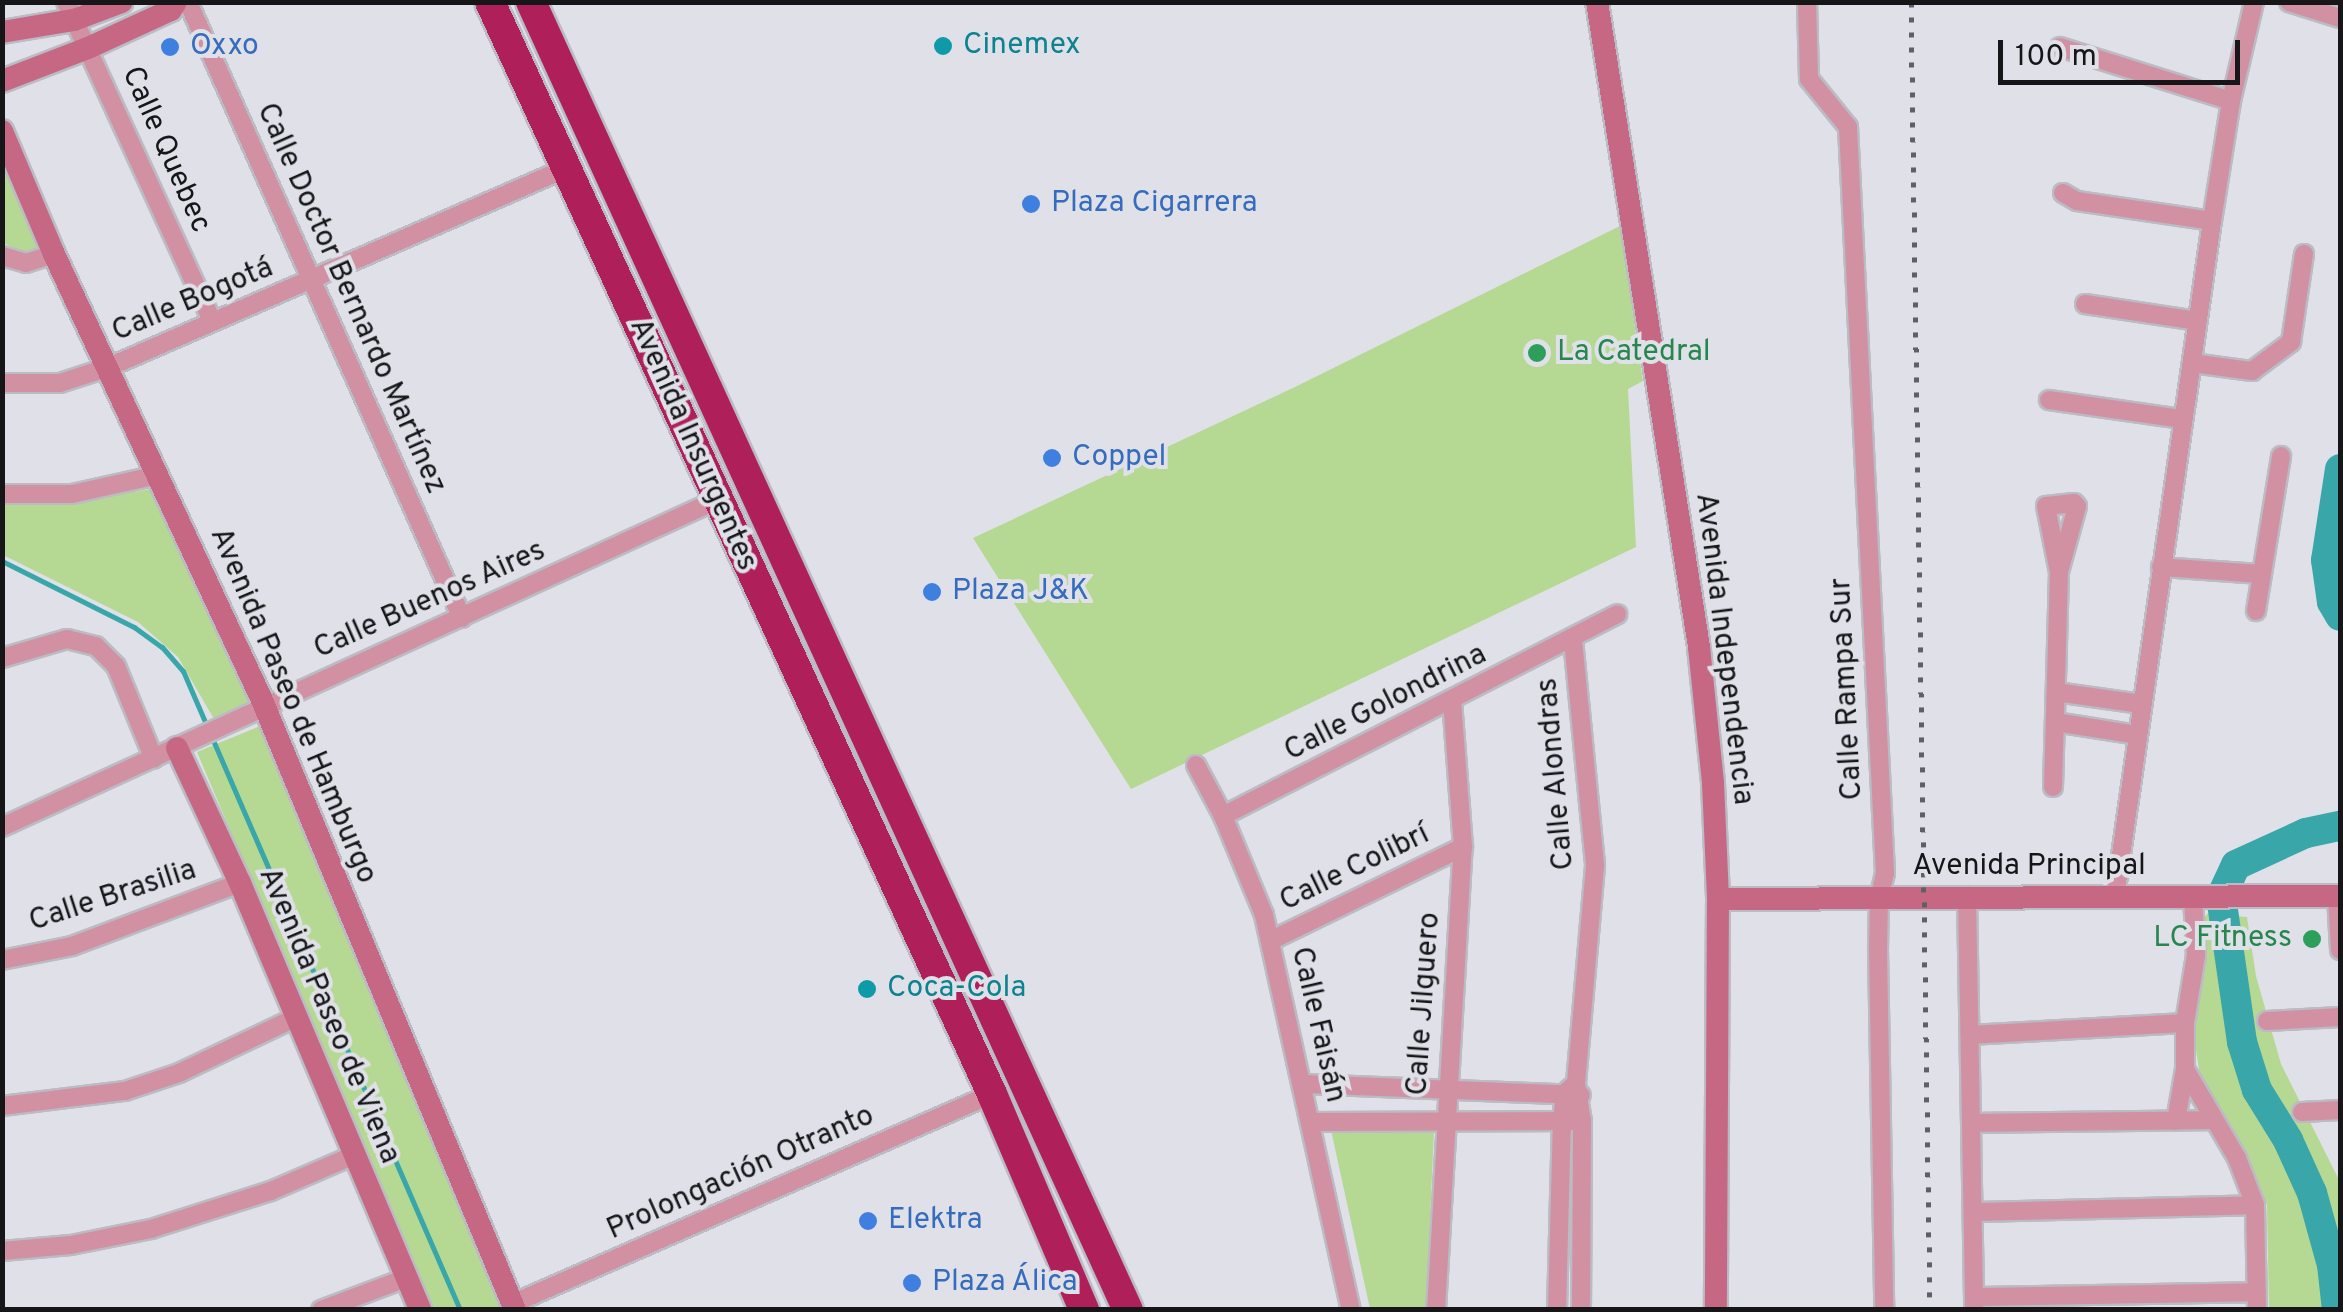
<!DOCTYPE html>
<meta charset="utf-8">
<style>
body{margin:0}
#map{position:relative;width:2343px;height:1312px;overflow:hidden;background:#dfe0e8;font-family:Overpass,sans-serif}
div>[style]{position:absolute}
.green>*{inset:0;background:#b5d992}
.stream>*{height:5px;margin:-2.5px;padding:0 2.5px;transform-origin:2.5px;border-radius:2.5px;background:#39a6a9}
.river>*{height:30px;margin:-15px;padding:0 15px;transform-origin:15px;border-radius:15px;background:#39a6a9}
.roads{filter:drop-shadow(2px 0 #bbbcc3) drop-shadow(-2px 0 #bbbcc3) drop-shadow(0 2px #bbbcc3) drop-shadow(0 -2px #bbbcc3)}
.street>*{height:18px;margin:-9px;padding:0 9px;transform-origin:9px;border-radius:9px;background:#d291a2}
.secondary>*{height:22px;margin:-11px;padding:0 11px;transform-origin:11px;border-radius:11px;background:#c66883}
.highway>*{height:30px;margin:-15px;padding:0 15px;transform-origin:15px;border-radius:15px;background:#af205b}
.rail>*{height:5px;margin-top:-2.5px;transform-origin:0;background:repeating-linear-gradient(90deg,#5f5f64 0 5px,transparent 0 15px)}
.dots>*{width:28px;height:28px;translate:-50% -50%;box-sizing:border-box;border:5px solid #dfe0e8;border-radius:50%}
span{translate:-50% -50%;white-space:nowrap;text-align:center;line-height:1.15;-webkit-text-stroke:8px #dfe0e8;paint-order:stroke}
.culture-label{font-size:30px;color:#0d838f}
.left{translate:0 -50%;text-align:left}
.shop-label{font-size:30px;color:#366cbe}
.street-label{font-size:30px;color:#161619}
.leisure-label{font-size:30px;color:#27864d}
.right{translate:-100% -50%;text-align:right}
.frame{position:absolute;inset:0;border:5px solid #161619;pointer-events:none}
.scale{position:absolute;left:1998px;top:40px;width:242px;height:45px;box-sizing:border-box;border:5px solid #161619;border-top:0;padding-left:12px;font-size:30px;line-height:35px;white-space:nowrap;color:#161619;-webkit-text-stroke:8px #dfe0e8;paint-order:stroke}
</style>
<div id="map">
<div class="green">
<i style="clip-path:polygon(2px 149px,43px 246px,27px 254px,3px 243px)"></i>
<i style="clip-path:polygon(1620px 226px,1643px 381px,1628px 389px,1636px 547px,1131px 789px,973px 538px,1297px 386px)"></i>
<i style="clip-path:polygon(157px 488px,256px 702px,214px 719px,178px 657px,138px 622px,3px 555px,2px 502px,78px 501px)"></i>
<i style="clip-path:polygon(260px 726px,505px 1309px,433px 1309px,197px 752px)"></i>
<i style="clip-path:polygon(2207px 914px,2247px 917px,2256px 976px,2281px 1064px,2340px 1182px,2340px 1309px,2269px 1309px,2267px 1205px,2200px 1076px,2194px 1037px,2206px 951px,2201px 924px)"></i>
<i style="clip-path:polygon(1331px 1130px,1434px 1130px,1426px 1309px,1370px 1309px)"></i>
</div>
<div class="stream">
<i style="left:2px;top:561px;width:148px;rotate:26.6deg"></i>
<i style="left:134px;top:627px;width:34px;rotate:36deg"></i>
<i style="left:162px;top:647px;width:32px;rotate:49deg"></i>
<i style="left:183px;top:671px;width:696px;rotate:66.56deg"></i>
</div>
<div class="river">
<i style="left:2340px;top:469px;width:92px;rotate:98.7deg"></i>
<i style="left:2326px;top:560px;width:42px;rotate:81.9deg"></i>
<i style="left:2332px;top:602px;width:16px;rotate:60deg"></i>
<i style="left:2337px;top:1310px;width:45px;rotate:-96.3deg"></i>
<i style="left:2332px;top:1265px;width:75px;rotate:-105.5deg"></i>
<i style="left:2312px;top:1193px;width:58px;rotate:-114.4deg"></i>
<i style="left:2288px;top:1140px;width:59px;rotate:-121.8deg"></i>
<i style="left:2257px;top:1090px;width:50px;rotate:-107.4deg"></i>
<i style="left:2242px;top:1042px;width:147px;rotate:-98.2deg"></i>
<i style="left:2221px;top:897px;width:35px;rotate:-65deg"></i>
<i style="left:2236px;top:865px;width:77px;rotate:-24.6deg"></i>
<i style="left:2306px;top:833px;width:35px;rotate:-12deg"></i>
</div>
<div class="roads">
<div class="street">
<i style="left:66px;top:2px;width:351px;rotate:65.4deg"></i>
<i style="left:188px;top:2px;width:674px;rotate:66.02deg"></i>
<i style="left:1807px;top:2px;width:77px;rotate:88.5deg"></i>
<i style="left:1809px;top:79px;width:62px;rotate:50.9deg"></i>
<i style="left:1848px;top:127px;width:747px;rotate:87.16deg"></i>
<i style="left:1885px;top:873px;width:26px;rotate:103deg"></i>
<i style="left:1879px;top:898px;width:51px;rotate:91.1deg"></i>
<i style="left:1878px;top:949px;width:361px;rotate:89deg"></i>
<i style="left:2289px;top:2px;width:53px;rotate:17.4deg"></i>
<i style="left:2060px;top:47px;width:179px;rotate:17.5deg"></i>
<i style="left:2063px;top:193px;width:16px;rotate:30deg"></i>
<i style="left:2077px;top:201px;width:136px;rotate:8.4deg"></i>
<i style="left:2px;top:256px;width:25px;rotate:16deg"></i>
<i style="left:26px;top:263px;width:29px;rotate:-18deg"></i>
<i style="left:2085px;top:304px;width:113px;rotate:8.6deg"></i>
<i style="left:2192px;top:363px;width:61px;rotate:7.6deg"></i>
<i style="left:2252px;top:371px;width:49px;rotate:-36.6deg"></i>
<i style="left:2291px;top:342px;width:89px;rotate:-81.6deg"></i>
<i style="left:2px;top:383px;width:58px"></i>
<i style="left:60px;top:383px;width:52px;rotate:-18.1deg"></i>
<i style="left:109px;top:367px;width:497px;rotate:-23.5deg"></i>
<i style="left:2049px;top:400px;width:135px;rotate:8.1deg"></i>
<i style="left:2px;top:494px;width:70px"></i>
<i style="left:72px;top:494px;width:88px;rotate:-12.5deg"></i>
<i style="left:2161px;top:567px;width:101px;rotate:4deg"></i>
<i style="left:2256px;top:611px;width:157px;rotate:-80.8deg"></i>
<i style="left:1573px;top:640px;width:227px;rotate:84.4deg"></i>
<i style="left:1595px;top:866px;width:219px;rotate:95deg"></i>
<i style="left:1576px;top:1084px;width:37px;rotate:81deg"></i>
<i style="left:1582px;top:1121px;width:189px;rotate:90.3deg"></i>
<i style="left:2px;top:658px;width:68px;rotate:-16.3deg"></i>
<i style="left:67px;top:639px;width:30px;rotate:14deg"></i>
<i style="left:96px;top:646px;width:28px;rotate:45deg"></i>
<i style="left:116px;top:666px;width:100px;rotate:67.8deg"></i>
<i style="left:2056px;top:692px;width:86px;rotate:8deg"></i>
<i style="left:2055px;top:722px;width:83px;rotate:9deg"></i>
<i style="left:1196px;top:765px;width:58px;rotate:62.1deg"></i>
<i style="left:1223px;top:816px;width:107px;rotate:67.5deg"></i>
<i style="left:1264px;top:915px;width:404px;rotate:77.6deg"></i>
<i style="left:2053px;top:787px;width:215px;rotate:-88.4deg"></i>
<i style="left:2059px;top:572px;width:68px;rotate:-74.7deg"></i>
<i style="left:2077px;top:506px;width:4px;rotate:-135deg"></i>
<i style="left:2074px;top:503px;width:28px;rotate:174deg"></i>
<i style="left:2046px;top:506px;width:67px;rotate:78.9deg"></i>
<i style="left:1223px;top:816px;width:443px;rotate:-27.1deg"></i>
<i style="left:2px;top:827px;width:786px;rotate:-24.58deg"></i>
<i style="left:1967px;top:896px;width:414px;rotate:89deg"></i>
<i style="left:2193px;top:896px;width:59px;rotate:87.1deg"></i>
<i style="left:2196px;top:955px;width:69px;rotate:99.2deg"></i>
<i style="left:2185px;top:1023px;width:46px;rotate:90deg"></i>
<i style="left:2185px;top:1069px;width:103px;rotate:59.7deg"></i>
<i style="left:2237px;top:1158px;width:50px;rotate:69deg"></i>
<i style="left:2255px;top:1205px;width:105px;rotate:88.9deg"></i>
<i style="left:2337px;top:896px;width:54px;rotate:86.8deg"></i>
<i style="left:2115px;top:897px;width:683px;rotate:-81.83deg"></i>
<i style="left:2212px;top:221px;width:121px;rotate:-81deg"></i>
<i style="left:2231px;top:101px;width:102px;rotate:-76.9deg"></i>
<i style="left:1270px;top:941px;width:215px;rotate:-26deg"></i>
<i style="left:2px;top:960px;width:71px;rotate:-11.3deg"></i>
<i style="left:72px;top:946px;width:179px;rotate:-20.6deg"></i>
<i style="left:2267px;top:1021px;width:73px;rotate:-3.1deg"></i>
<i style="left:1970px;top:1035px;width:215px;rotate:-3.2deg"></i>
<i style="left:1305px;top:1084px;width:276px;rotate:2.3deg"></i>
<i style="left:2px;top:1106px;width:124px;rotate:-7deg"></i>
<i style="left:125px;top:1091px;width:57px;rotate:-18.4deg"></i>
<i style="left:179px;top:1073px;width:131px;rotate:-25.4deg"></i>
<i style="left:2302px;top:1112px;width:38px;rotate:-3deg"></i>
<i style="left:2176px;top:1121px;width:53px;rotate:-80.2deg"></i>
<i style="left:1311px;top:1122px;width:271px;rotate:-0.2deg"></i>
<i style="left:1974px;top:1123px;width:240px;rotate:-0.7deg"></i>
<i style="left:1976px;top:1212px;width:279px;rotate:-1.4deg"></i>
<i style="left:2px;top:1251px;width:69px;rotate:-5deg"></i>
<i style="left:71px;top:1245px;width:82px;rotate:-11.3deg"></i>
<i style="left:151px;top:1229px;width:126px;rotate:-17.6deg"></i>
<i style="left:271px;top:1191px;width:90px;rotate:-23.4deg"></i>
<i style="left:1974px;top:1297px;width:283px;rotate:-1deg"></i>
<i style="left:512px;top:1304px;width:524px;rotate:-23.63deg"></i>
<i style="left:321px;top:1310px;width:91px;rotate:-20.6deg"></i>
<i style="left:1436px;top:1310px;width:464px;rotate:-86.7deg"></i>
<i style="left:1463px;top:847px;width:145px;rotate:-94.3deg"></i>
<i style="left:1557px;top:1310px;width:189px;rotate:-88.5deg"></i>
<i style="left:1562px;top:1121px;width:28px;rotate:-84deg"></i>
<i style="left:1565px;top:1093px;width:9px;rotate:-41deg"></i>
</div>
<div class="secondary">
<i style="left:1597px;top:2px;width:653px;rotate:81.01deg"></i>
<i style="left:1699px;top:647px;width:137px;rotate:84.1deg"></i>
<i style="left:1713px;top:783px;width:116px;rotate:87.5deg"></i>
<i style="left:1718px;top:899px;width:411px;rotate:90.3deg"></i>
<i style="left:2px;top:32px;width:73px;rotate:-9.5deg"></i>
<i style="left:74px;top:20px;width:51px;rotate:-20.6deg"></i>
<i style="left:2px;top:81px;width:92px;rotate:-21deg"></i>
<i style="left:88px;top:48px;width:91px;rotate:-24.6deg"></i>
<i style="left:171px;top:10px;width:9px;rotate:-58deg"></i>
<i style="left:2px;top:131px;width:134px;rotate:67.1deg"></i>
<i style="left:54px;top:254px;width:497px;rotate:65deg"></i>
<i style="left:264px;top:705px;width:655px;rotate:67.47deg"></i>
<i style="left:177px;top:748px;width:149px;rotate:65deg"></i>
<i style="left:240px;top:883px;width:463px;rotate:67.1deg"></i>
<i style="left:1718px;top:899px;width:622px;rotate:-0.28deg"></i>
</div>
<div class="highway">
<i style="left:490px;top:2px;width:1202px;rotate:65.31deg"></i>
<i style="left:992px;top:1094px;width:235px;rotate:66.9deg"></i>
<i style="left:531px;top:2px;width:1438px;rotate:65.47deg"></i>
</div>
</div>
<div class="rail">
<i style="left:1911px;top:2px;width:1308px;rotate:89.17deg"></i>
</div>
<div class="dots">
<i style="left:943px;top:46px;background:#0f9aa8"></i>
<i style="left:170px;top:47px;background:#3f7fe0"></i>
<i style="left:1031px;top:204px;background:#3f7fe0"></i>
<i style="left:1537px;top:353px;background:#2e9e5b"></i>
<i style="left:1052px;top:458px;background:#3f7fe0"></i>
<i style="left:932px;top:592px;background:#3f7fe0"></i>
<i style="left:2312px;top:939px;background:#2e9e5b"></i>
<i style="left:867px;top:989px;background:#0f9aa8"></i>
<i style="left:868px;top:1221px;background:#3f7fe0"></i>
<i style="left:912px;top:1283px;background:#3f7fe0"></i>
</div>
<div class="culture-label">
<span class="left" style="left:963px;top:46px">Cinemex</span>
<span class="left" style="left:887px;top:989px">Coca-Cola</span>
</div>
<div class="shop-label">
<span class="left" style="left:190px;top:47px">Oxxo</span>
<span class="left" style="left:1051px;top:204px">Plaza Cigarrera</span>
<span class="left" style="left:1072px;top:458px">Coppel</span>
<span class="left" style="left:952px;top:592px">Plaza J&amp;K</span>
<span class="left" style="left:888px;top:1221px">Elektra</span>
<span class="left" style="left:932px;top:1283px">Plaza Álica</span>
</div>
<div class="street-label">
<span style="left:165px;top:150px;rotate:66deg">Calle Quebec</span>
<span style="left:350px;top:299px;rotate:66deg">Calle Doctor Bernardo Martínez</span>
<span style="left:193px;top:301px;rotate:-23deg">Calle Bogotá</span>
<span style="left:692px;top:445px;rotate:66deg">Avenida Insurgentes</span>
<span style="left:430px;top:601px;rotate:-24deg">Calle Buenos Aires</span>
<span style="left:1723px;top:649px;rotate:83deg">Avenida Independencia</span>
<span style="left:1848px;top:689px;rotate:-93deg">Calle Rampa Sur</span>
<span style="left:1386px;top:704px;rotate:-27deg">Calle Golondrina</span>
<span style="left:292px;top:706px;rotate:67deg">Avenida Paseo de Hamburgo</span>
<span style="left:1557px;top:774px;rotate:-95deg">Calle Alondras</span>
<span style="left:2029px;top:867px">Avenida Principal</span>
<span style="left:1355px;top:869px;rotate:-26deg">Calle Colibrí</span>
<span style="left:113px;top:897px;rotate:-18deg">Calle Brasilia</span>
<span style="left:1425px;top:1004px;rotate:-86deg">Calle Jilguero</span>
<span style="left:328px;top:1016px;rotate:67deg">Avenida Paseo de Viena</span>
<span style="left:1317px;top:1025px;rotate:77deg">Calle Faisán</span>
<span style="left:741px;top:1174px;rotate:-24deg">Prolongación Otranto</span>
</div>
<div class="leisure-label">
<span class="left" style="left:1557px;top:353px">La Catedral</span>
<span class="right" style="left:2292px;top:939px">LC Fitness</span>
</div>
<div class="frame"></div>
<div class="scale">100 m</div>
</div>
